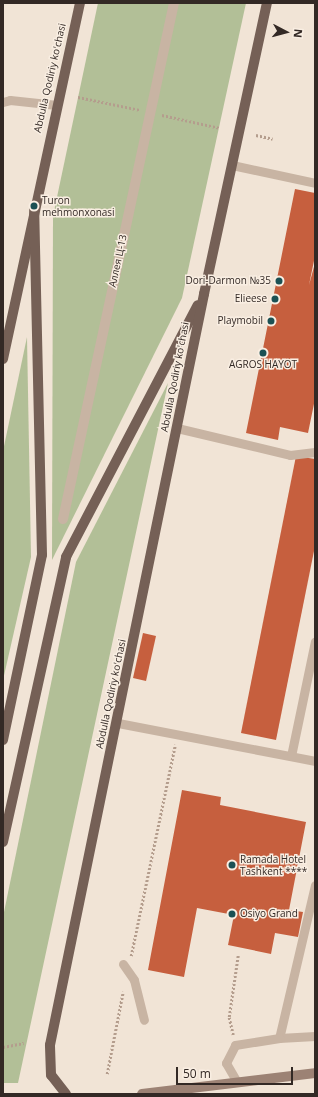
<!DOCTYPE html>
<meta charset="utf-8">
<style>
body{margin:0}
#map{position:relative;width:318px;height:1097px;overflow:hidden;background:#f1e4d6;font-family:"Open Sans",sans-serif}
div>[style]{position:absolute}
.green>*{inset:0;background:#b2bf97}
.building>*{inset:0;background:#c65f3e}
.path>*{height:2.5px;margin-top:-1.25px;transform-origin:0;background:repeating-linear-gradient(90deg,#b49d8d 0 2px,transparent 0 4px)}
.lane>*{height:9px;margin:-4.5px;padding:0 4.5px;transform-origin:4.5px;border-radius:4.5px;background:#c8b4a3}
.street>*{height:10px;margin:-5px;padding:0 5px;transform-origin:5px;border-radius:5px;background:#c8b4a3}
.secondary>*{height:10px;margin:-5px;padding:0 5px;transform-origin:5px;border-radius:5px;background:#9c8274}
.primary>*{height:10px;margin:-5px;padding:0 5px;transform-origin:5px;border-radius:5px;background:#756056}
.dots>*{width:11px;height:11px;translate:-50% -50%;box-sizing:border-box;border:2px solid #f9eee2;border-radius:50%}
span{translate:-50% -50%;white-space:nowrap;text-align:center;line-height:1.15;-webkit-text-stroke:3px #f9eee2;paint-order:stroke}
.street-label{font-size:10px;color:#332925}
.poi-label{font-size:10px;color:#332925}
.left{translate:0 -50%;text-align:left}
.right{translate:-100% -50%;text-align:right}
.frame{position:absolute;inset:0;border:4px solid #332925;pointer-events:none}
.north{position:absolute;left:266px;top:12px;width:40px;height:40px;-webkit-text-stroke:3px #f9eee2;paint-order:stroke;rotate:96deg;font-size:11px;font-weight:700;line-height:16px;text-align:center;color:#332925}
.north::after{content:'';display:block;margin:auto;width:14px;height:18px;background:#332925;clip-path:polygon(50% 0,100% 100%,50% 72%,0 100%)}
.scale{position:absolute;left:176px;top:1067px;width:117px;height:18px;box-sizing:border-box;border:2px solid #332925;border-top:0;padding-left:5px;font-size:12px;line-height:14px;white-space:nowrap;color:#332925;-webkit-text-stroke:3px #f9eee2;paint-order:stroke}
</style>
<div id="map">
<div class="green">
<i style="clip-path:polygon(98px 3px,246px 3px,182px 298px,52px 560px,53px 216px)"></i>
<i style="clip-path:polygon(27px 337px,31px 557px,3px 680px,3px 451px)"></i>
<i style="clip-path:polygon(168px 383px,18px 1083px,3px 1083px,3px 917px,76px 562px)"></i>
</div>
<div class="building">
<i style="clip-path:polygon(295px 189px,315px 193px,315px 256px,309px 285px,315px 263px,315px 399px,308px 433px,280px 427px,278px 440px,246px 433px)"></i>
<i style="clip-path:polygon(296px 456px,315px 459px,315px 546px,276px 740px,241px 733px)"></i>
<i style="clip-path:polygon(143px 633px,156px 636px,146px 681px,133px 678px)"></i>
<i style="clip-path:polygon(182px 790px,221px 797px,220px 805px,306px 822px,289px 910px,303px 912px,298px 937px,275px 933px,271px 954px,228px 945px,234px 915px,197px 908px,184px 977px,148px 970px)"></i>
</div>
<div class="path">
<i style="left:78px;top:97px;width:63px;rotate:11.8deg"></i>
<i style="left:162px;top:115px;width:59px;rotate:12.6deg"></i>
<i style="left:256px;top:135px;width:17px;rotate:13deg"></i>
<i style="left:131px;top:956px;width:216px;rotate:-78.2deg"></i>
<i style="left:233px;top:1035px;width:18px;rotate:-103deg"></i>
<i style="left:229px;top:1017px;width:63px;rotate:-81.7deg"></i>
<i style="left:3px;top:1047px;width:21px;rotate:-11deg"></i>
<i style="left:107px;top:1074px;width:84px;rotate:-79deg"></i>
</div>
<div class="lane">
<i style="left:3px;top:102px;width:7px;rotate:-16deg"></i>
<i style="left:10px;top:100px;width:47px;rotate:6.1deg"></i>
<i style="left:232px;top:165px;width:85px;rotate:12.2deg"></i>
<i style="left:177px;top:428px;width:116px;rotate:13.4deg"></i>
<i style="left:290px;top:455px;width:25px;rotate:-7deg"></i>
<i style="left:118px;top:723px;width:201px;rotate:10.9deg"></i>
<i style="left:291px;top:756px;width:117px;rotate:-78.2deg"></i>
<i style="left:315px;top:885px;width:157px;rotate:103.2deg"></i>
<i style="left:279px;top:1038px;width:36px;rotate:-3deg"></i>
<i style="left:123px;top:964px;width:19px;rotate:55deg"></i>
<i style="left:134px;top:980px;width:41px;rotate:76deg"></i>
<i style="left:237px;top:1082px;width:22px;rotate:-120deg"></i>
<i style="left:226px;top:1063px;width:20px;rotate:-63deg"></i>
<i style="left:235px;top:1045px;width:45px;rotate:-9deg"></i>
</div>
<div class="street">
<i style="left:63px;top:519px;width:528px;rotate:-77.86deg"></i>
</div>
<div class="secondary">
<i style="left:142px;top:1094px;width:174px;rotate:-6.9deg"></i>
</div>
<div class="primary">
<i style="left:3px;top:359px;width:364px;rotate:-77.8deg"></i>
<i style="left:3px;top:740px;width:189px;rotate:-78.1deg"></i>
<i style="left:42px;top:555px;width:349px;rotate:-91.3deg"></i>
<i style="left:3px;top:842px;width:292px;rotate:-77.5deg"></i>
<i style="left:66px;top:557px;width:284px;rotate:-62.4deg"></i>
<i style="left:66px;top:1094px;width:24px;rotate:-128deg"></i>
<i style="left:51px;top:1075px;width:30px;rotate:-92deg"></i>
<i style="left:50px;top:1045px;width:767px;rotate:-78.41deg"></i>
<i style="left:204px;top:294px;width:298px;rotate:-77.8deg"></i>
</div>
<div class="dots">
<i style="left:34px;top:206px;background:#1b5154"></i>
<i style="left:279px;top:281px;background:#1b5154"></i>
<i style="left:275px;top:299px;background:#1b5154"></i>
<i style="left:271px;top:321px;background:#1b5154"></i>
<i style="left:263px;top:353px;background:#1b5154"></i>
<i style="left:232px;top:865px;background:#1b5154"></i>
<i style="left:232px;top:914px;background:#1b5154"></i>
</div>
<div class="street-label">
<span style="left:50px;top:78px;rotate:-77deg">Abdulla Qodiriy ko'chasi</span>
<span style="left:118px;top:261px;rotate:-78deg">Аллея Ц-13</span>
<span style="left:175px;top:377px;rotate:-79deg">Abdulla Qodiriy ko'chasi</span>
<span style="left:111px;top:694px;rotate:-78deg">Abdulla Qodiriy ko'chasi</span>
</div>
<div class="poi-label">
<span class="left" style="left:42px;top:206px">Turon<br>mehmonxonasi</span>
<span class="right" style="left:271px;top:281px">Dori-Darmon №35</span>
<span class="right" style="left:267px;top:299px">Elieese</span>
<span class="right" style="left:263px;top:321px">Playmobil</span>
<span style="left:263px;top:365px">AGROS HAYOT</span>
<span class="left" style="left:240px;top:865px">Ramada Hotel<br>Tashkent ****</span>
<span class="left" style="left:240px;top:914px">Osiyo Grand</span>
</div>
<div class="frame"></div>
<div class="north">N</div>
<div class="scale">50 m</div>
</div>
